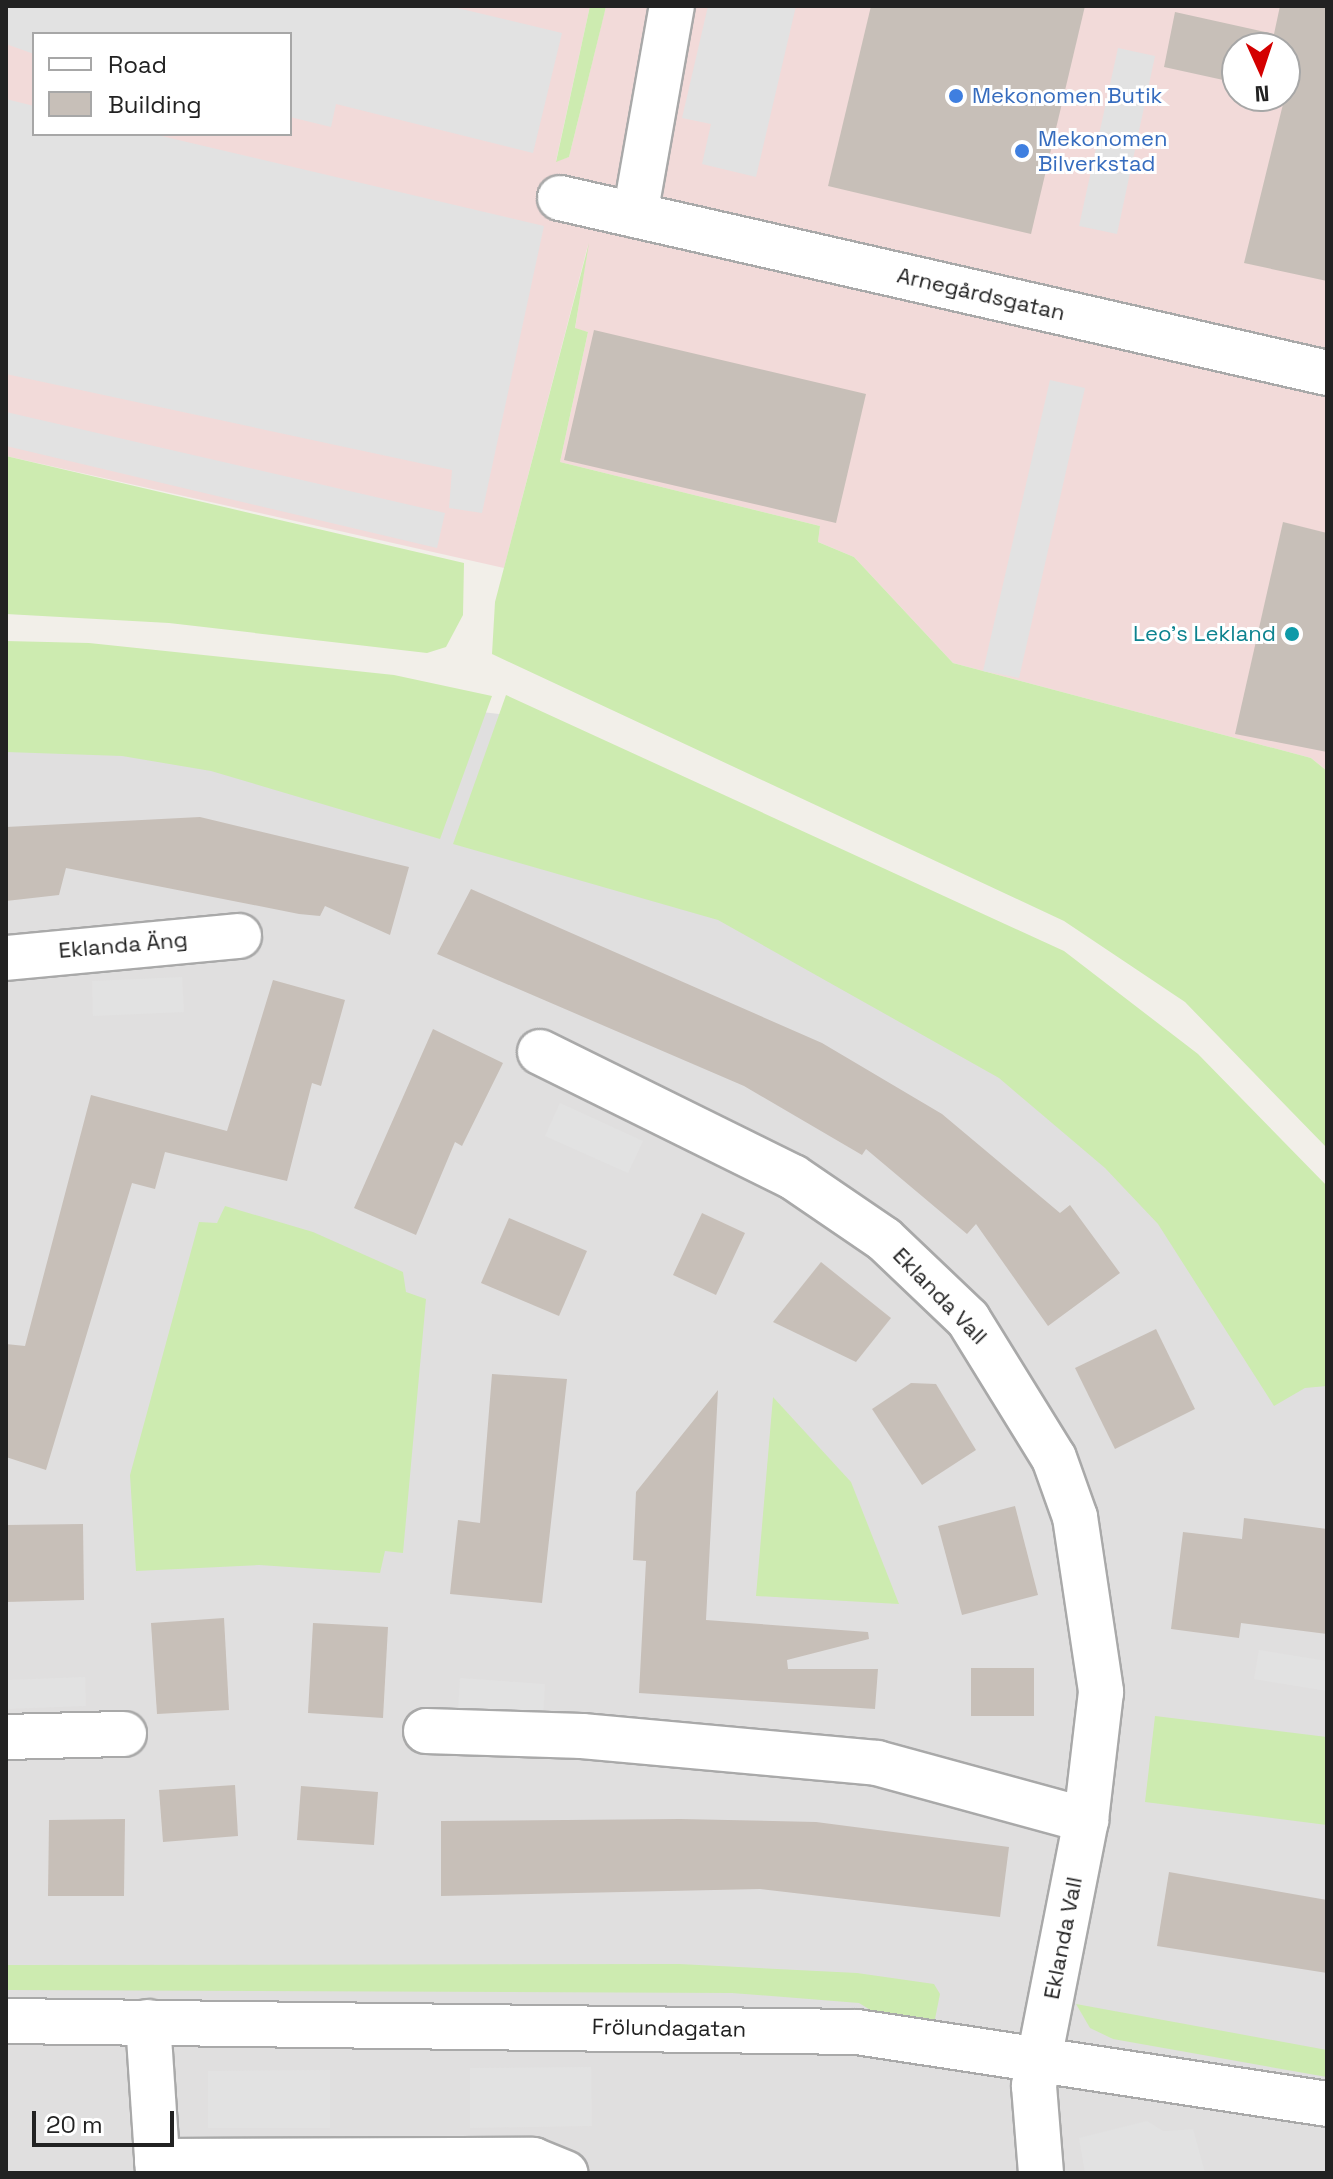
<!DOCTYPE html>
<meta charset="utf-8">
<style>
body{margin:0}
#map{position:relative;width:1333px;height:2179px;overflow:hidden;background:#f2efe9;font-family:"Space Grotesk",sans-serif}
div>[style]{position:absolute}
.residential>*{inset:0;background:#e0dfdf}
.commercial>*{inset:0;background:#f2dad9}
.grass>*{inset:0;background:#cdebb0}
.parking>*{inset:0;background:#e2e2e2}
.building>*{inset:0;background:#c7bfb8}
.roads{filter:drop-shadow(2px 0 #a9a9a9) drop-shadow(-2px 0 #a9a9a9) drop-shadow(0 2px #a9a9a9) drop-shadow(0 -2px #a9a9a9)}
.minor>*{height:44px;margin:-22px;padding:0 22px;transform-origin:22px;border-radius:22px;background:#fff}
.dots>*{width:22px;height:22px;translate:-50% -50%;box-sizing:border-box;border:4px solid #fff;border-radius:50%}
span{translate:-50% -50%;white-space:nowrap;text-align:center;line-height:1.15;-webkit-text-stroke:6px #fff;paint-order:stroke}
.shop-label{font-size:22px;color:#366cbe}
.left{translate:0 -50%;text-align:left}
.street-label{font-size:22px;color:#222}
.culture-label{font-size:22px;color:#0d838f}
.right{translate:-100% -50%;text-align:right}
.frame{position:absolute;inset:0;border:8px solid #222;pointer-events:none}
.legend{position:absolute;left:32px;top:32px;width:260px;height:104px;box-sizing:border-box;background:#fff;border:2px solid #a7a7a7;margin:0;padding:10px 14px;list-style:none;font-size:24px;color:#222}
.legend li{display:flex;align-items:center;gap:16px;height:40px}
.legend b{width:40px;border:2px solid #a7a7a7}
.north{position:absolute;left:1221px;top:32px;width:80px;height:80px;box-sizing:border-box;background:#fff;border:2px solid #a7a7a7;border-radius:50%;rotate:177deg;font-size:22px;font-weight:700;line-height:32px;text-align:center;color:#222}
.north::after{content:'';display:block;margin:auto;width:28px;height:36px;background:#d40000;clip-path:polygon(50% 0,100% 100%,50% 72%,0 100%)}
.scale{position:absolute;left:32px;top:2111px;width:142px;height:36px;box-sizing:border-box;border:4px solid #222;border-top:0;padding-left:10px;font-size:24px;line-height:28px;white-space:nowrap;color:#222;-webkit-text-stroke:6px #fff;paint-order:stroke}
</style>
<div id="map">
<div class="residential">
<i style="clip-path:polygon(6px 654px,507px 715px,1327px 1194px,1327px 2173px,6px 2173px)"></i>
</div>
<div class="commercial">
<i style="clip-path:polygon(evenodd,6px 6px,590px 6px,556px 161px,569px 157px,606px 6px,1327px 6px,1327px 771px,1311px 758px,953px 663px,854px 557px,818px 542px,820px 526px,560px 462px,588px 332px,575px 329px,588px 245px,504px 568px,6px 456px,6px 6px,34px 34px,290px 34px,290px 134px,34px 134px,34px 34px,6px 6px,1237px 48px,1285px 48px,1285px 96px,1237px 96px,1237px 48px)"></i>
</div>
<div class="grass">
<i style="clip-path:polygon(590px 6px,606px 6px,604px 15px,569px 157px,556px 162px)"></i>
<i style="clip-path:polygon(589px 243px,575px 328px,588px 332px,560px 462px,820px 526px,818px 542px,854px 557px,953px 663px,1311px 758px,1327px 771px,1327px 1148px,1185px 1002px,1064px 921px,492px 654px,495px 602px)"></i>
<i style="clip-path:polygon(6px 456px,464px 563px,463px 615px,446px 647px,427px 653px,169px 623px,6px 614px)"></i>
<i style="clip-path:polygon(6px 641px,89px 643px,394px 675px,492px 696px,440px 839px,211px 771px,122px 756px,6px 752px)"></i>
<i style="clip-path:polygon(506px 695px,1064px 951px,1198px 1054px,1327px 1186px,1327px 1386px,1305px 1388px,1274px 1406px,1158px 1224px,1105px 1168px,999px 1078px,718px 920px,453px 844px)"></i>
<i style="clip-path:polygon(225px 1206px,313px 1232px,403px 1272px,406px 1292px,426px 1299px,403px 1553px,385px 1551px,380px 1573px,259px 1565px,136px 1571px,130px 1475px,199px 1222px,217px 1223px)"></i>
<i style="clip-path:polygon(773px 1397px,851px 1482px,899px 1604px,756px 1596px)"></i>
<i style="clip-path:polygon(1155px 1716px,1327px 1737px,1327px 1825px,1145px 1802px)"></i>
<i style="clip-path:polygon(679px 1964px,857px 1973px,934px 1984px,940px 1994px,935px 2019px,916px 2019px,880px 2016px,859px 2003px,732px 1993px,6px 1990px,6px 1965px)"></i>
<i style="clip-path:polygon(1076px 2004px,1327px 2050px,1327px 2077px,1113px 2039px,1090px 2028px)"></i>
</div>
<div class="parking">
<i style="clip-path:polygon(6px 6px,449px 6px,562px 33px,533px 153px,336px 104px,331px 127px,290px 117px,290px 34px,34px 34px,34px 54px,6px 44px)"></i>
<i style="clip-path:polygon(708px 6px,796px 6px,756px 177px,702px 164px,711px 124px,682px 118px)"></i>
<i style="clip-path:polygon(1118px 48px,1155px 56px,1117px 234px,1079px 226px)"></i>
<i style="clip-path:polygon(6px 99px,34px 106px,34px 134px,153px 134px,544px 226px,482px 513px,449px 508px,452px 470px,6px 374px)"></i>
<i style="clip-path:polygon(1050px 380px,1085px 388px,1019px 678px,983px 671px)"></i>
<i style="clip-path:polygon(6px 412px,445px 513px,437px 548px,6px 446px)"></i>
<i style="clip-path:polygon(182px 977px,184px 1012px,93px 1016px,92px 981px)"></i>
<i style="clip-path:polygon(560px 1103px,643px 1141px,628px 1173px,545px 1136px)"></i>
<i style="clip-path:polygon(1259px 1650px,1327px 1661px,1327px 1691px,1254px 1679px)"></i>
<i style="clip-path:polygon(85px 1677px,86px 1706px,6px 1709px,6px 1680px)"></i>
<i style="clip-path:polygon(460px 1678px,545px 1684px,543px 1718px,458px 1713px)"></i>
<i style="clip-path:polygon(591px 2067px,592px 2126px,470px 2128px,470px 2068px)"></i>
<i style="clip-path:polygon(330px 2070px,330px 2128px,208px 2128px,208px 2071px)"></i>
<i style="clip-path:polygon(1147px 2121px,1163px 2131px,1193px 2129px,1205px 2173px,1085px 2173px,1079px 2138px)"></i>
</div>
<div class="building">
<i style="clip-path:polygon(871px 6px,1085px 6px,1031px 234px,828px 186px)"></i>
<i style="clip-path:polygon(1280px 6px,1327px 6px,1327px 281px,1244px 263px,1285px 96px,1285px 48px,1237px 48px,1237px 83px,1164px 67px,1175px 12px,1274px 34px)"></i>
<i style="clip-path:polygon(594px 330px,866px 394px,836px 523px,564px 460px)"></i>
<i style="clip-path:polygon(1283px 522px,1327px 533px,1327px 752px,1235px 734px)"></i>
<i style="clip-path:polygon(200px 817px,409px 867px,390px 935px,325px 906px,320px 916px,299px 914px,66px 868px,59px 895px,6px 901px,6px 827px)"></i>
<i style="clip-path:polygon(471px 889px,822px 1043px,942px 1114px,1060px 1213px,1070px 1205px,1120px 1273px,1048px 1326px,976px 1224px,967px 1234px,866px 1149px,862px 1155px,744px 1086px,437px 954px)"></i>
<i style="clip-path:polygon(273px 980px,345px 1000px,321px 1086px,312px 1083px,287px 1181px,165px 1152px,155px 1189px,132px 1183px,46px 1470px,6px 1457px,6px 1344px,25px 1346px,91px 1095px,227px 1131px)"></i>
<i style="clip-path:polygon(433px 1029px,503px 1063px,462px 1146px,455px 1142px,416px 1235px,354px 1208px)"></i>
<i style="clip-path:polygon(702px 1213px,745px 1233px,716px 1295px,673px 1275px)"></i>
<i style="clip-path:polygon(509px 1218px,587px 1251px,559px 1316px,481px 1283px)"></i>
<i style="clip-path:polygon(821px 1262px,891px 1318px,856px 1362px,773px 1322px)"></i>
<i style="clip-path:polygon(1156px 1329px,1195px 1409px,1115px 1449px,1075px 1368px)"></i>
<i style="clip-path:polygon(492px 1374px,567px 1379px,542px 1603px,450px 1594px,458px 1520px,480px 1523px)"></i>
<i style="clip-path:polygon(911px 1383px,936px 1384px,976px 1450px,922px 1485px,872px 1409px)"></i>
<i style="clip-path:polygon(718px 1390px,706px 1620px,868px 1632px,869px 1639px,787px 1660px,788px 1669px,878px 1669px,875px 1709px,639px 1693px,646px 1561px,633px 1560px,636px 1492px)"></i>
<i style="clip-path:polygon(1015px 1506px,1038px 1595px,962px 1615px,938px 1526px)"></i>
<i style="clip-path:polygon(1244px 1518px,1327px 1529px,1327px 1634px,1241px 1623px,1239px 1638px,1171px 1629px,1183px 1532px,1242px 1539px)"></i>
<i style="clip-path:polygon(83px 1524px,84px 1600px,6px 1602px,6px 1525px)"></i>
<i style="clip-path:polygon(224px 1618px,229px 1710px,157px 1714px,151px 1623px)"></i>
<i style="clip-path:polygon(313px 1623px,388px 1627px,383px 1718px,308px 1713px)"></i>
<i style="clip-path:polygon(971px 1668px,1034px 1668px,1034px 1716px,971px 1716px)"></i>
<i style="clip-path:polygon(235px 1785px,238px 1836px,163px 1842px,159px 1790px)"></i>
<i style="clip-path:polygon(301px 1786px,378px 1792px,374px 1845px,297px 1840px)"></i>
<i style="clip-path:polygon(125px 1819px,124px 1896px,48px 1896px,49px 1820px)"></i>
<i style="clip-path:polygon(680px 1819px,816px 1822px,1009px 1847px,1000px 1917px,760px 1889px,441px 1896px,441px 1821px)"></i>
<i style="clip-path:polygon(1169px 1872px,1327px 1900px,1327px 1973px,1157px 1946px)"></i>
</div>
<div class="roads">
<div class="minor">
<i style="left:560px;top:198px;width:787px;rotate:12.85deg"></i>
<i style="left:635px;top:215px;width:212px;rotate:-80deg"></i>
<i style="left:6px;top:958px;width:234px;rotate:-5.4deg"></i>
<i style="left:540px;top:1052px;width:282px;rotate:26.3deg"></i>
<i style="left:793px;top:1177px;width:110px;rotate:34.3deg"></i>
<i style="left:884px;top:1239px;width:116px;rotate:43.6deg"></i>
<i style="left:968px;top:1319px;width:163px;rotate:58.3deg"></i>
<i style="left:1054px;top:1458px;width:63px;rotate:70.4deg"></i>
<i style="left:1075px;top:1517px;width:177px;rotate:81.5deg"></i>
<i style="left:1101px;top:1692px;width:129px;rotate:96.7deg"></i>
<i style="left:1086px;top:1820px;width:271px;rotate:101.1deg"></i>
<i style="left:1034px;top:2086px;width:87px;rotate:85.4deg"></i>
<i style="left:426px;top:1731px;width:156px;rotate:1.8deg"></i>
<i style="left:582px;top:1736px;width:296px;rotate:5.2deg"></i>
<i style="left:877px;top:1763px;width:217px;rotate:15.3deg"></i>
<i style="left:6px;top:1737px;width:118px;rotate:-1.5deg"></i>
<i style="left:6px;top:2021px;width:851px;rotate:0.74deg"></i>
<i style="left:857px;top:2032px;width:475px;rotate:8.7deg"></i>
<i style="left:148px;top:2022px;width:151px;rotate:86.2deg"></i>
<i style="left:157px;top:2161px;width:376px;rotate:-0.2deg"></i>
<i style="left:533px;top:2160px;width:35px;rotate:22deg"></i>
</div>
</div>
<div class="dots">
<i style="left:956px;top:96px;background:#3f7fe0"></i>
<i style="left:1022px;top:151px;background:#3f7fe0"></i>
<i style="left:1292px;top:634px;background:#0f9aa8"></i>
</div>
<div class="shop-label">
<span class="left" style="left:972px;top:96px">Mekonomen Butik</span>
<span class="left" style="left:1038px;top:151px">Mekonomen<br>Bilverkstad</span>
</div>
<div class="street-label">
<span style="left:981px;top:294px;rotate:13deg">Arnegårdsgatan</span>
<span style="left:123px;top:945px;rotate:-5deg">Eklanda Äng</span>
<span style="left:940px;top:1296px;rotate:46deg">Eklanda Vall</span>
<span style="left:1063px;top:1938px;rotate:-79deg">Eklanda Vall</span>
<span style="left:669px;top:2028px;rotate:1deg">Frölundagatan</span>
</div>
<div class="culture-label">
<span class="right" style="left:1276px;top:634px">Leo's Lekland</span>
</div>
<div class="frame"></div>
<ul class="legend">
<li><b style="height:10px;background:#fff"></b>Road</li>
<li><b style="height:22px;background:#c7bfb8"></b>Building</li>
</ul>
<div class="north">N</div>
<div class="scale">20 m</div>
</div>
